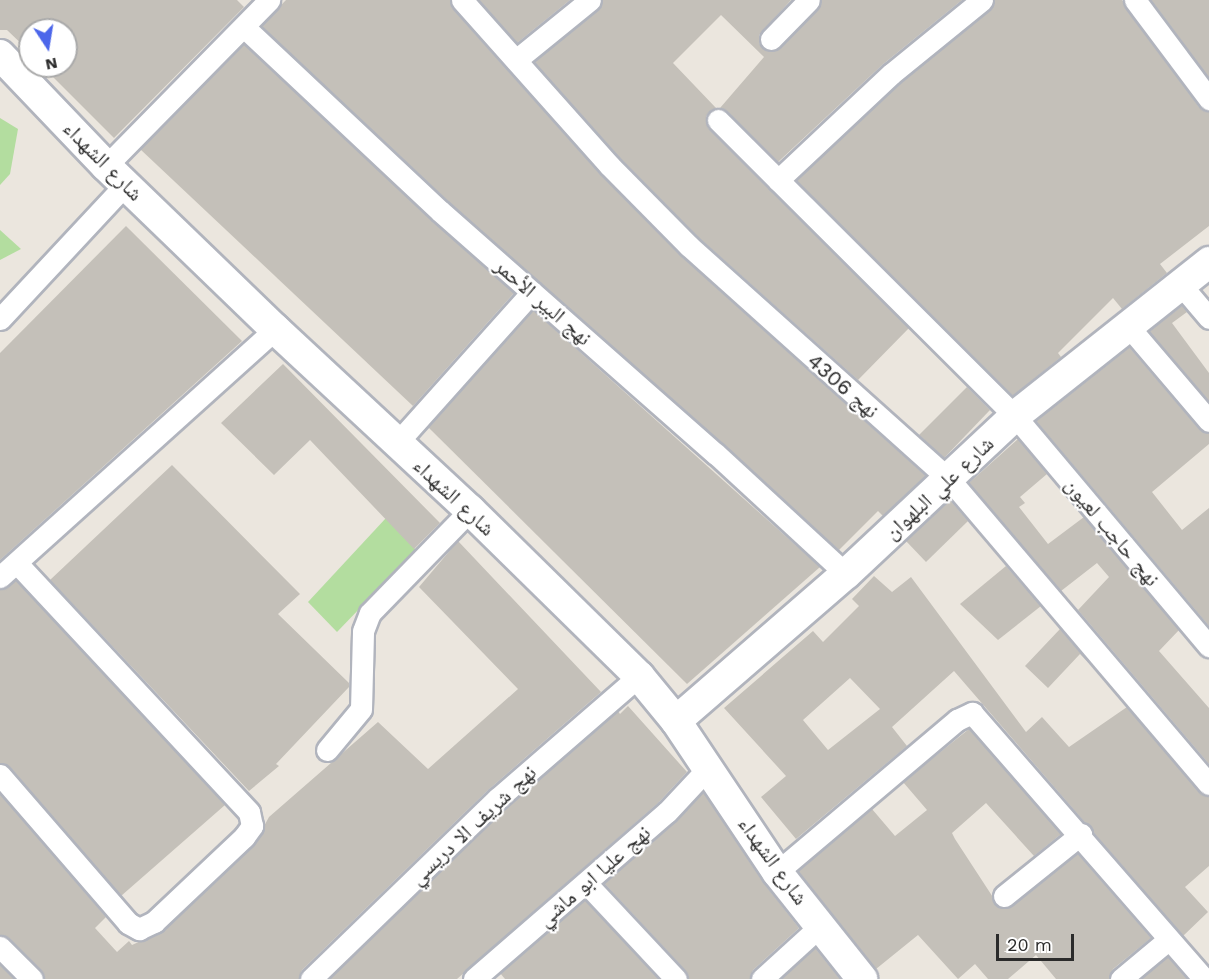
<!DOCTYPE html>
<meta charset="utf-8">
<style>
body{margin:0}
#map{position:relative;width:1209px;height:979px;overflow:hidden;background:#ebe6de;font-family:"Work Sans","Noto Naskh Arabic",sans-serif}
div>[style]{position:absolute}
.green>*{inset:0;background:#b3dd9f}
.building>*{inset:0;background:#c4c0b9}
.roads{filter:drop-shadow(2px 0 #b1b4bd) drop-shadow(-2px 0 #b1b4bd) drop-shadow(0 2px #b1b4bd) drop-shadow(0 -2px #b1b4bd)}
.street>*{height:21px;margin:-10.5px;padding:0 10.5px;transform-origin:10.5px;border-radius:10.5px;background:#fff}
.secondary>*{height:30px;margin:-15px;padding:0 15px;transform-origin:15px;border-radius:15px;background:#fff}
span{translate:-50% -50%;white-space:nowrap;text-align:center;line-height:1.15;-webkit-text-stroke:4.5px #fff;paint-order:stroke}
.street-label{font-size:21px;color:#2b2b2b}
.north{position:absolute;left:18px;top:18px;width:60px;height:60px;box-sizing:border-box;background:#fff;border:2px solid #aaa;border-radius:50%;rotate:168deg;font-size:16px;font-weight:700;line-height:24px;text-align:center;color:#2b2b2b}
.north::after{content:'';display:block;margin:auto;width:21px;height:27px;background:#4c66ea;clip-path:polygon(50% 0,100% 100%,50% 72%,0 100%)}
.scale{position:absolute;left:996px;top:934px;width:78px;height:27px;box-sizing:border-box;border:3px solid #2b2b2b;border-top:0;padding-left:8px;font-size:18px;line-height:21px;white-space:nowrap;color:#2b2b2b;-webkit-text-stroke:4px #fff;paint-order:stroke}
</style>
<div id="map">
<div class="green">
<i style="clip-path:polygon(0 118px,18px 129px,10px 174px,0 185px)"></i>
<i style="clip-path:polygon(0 230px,21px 249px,0 260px)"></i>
<i style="clip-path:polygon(386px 518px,416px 550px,337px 632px,308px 602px)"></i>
</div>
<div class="building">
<i style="clip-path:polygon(0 0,237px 0,244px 7px,114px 138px,42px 66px,66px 66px,66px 30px,30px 30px,30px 52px,7px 30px,0 30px)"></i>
<i style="clip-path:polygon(286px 0,450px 0,452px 8px,600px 174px,680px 255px,926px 476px,883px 516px,878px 511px,839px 550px,449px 202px,261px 26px)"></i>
<i style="clip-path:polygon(479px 0,570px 0,517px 43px)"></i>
<i style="clip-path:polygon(602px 0,791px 0,759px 35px,759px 43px,768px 51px,780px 48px,818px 9px,821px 0,962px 0,882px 65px,778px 162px,720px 108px,764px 57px,721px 15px,673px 63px,716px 108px,706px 116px,709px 129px,909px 328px,858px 380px,698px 237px,619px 157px,534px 62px,598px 10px)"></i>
<i style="clip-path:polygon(994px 0,1122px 0,1199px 107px,1209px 112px,1209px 226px,1160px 264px,1167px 273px,1122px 309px,1113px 298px,1058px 353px,1061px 357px,1013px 396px,796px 180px,899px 84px,990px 10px)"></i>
<i style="clip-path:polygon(1151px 0,1209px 0,1209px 78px)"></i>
<i style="clip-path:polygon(244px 44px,514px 293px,413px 406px,140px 149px)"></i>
<i style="clip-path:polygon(126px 226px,242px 341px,0 560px,0 353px)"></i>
<i style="clip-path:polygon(1182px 306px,1187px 312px,1172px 323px,1209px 373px,1209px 401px,1149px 331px)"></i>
<i style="clip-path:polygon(533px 310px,820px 567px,687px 684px,428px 427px)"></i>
<i style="clip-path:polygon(1129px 347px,1199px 429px,1209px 433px,1209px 444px,1152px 492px,1182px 530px,1209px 508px,1209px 626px,1036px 421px)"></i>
<i style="clip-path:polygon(283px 364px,440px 523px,414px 549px,310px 440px,274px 475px,221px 423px)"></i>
<i style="clip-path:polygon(967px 387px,990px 410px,944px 458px,919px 435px)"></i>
<i style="clip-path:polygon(1018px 439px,1047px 474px,1020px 497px,1025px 503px,1019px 507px,1048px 544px,1084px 517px,1179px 630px,1159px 651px,1209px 708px,1209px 764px,1078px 610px,1109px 577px,1097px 563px,1061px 591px,969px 483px)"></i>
<i style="clip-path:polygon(172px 465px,300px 594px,278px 614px,349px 683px,349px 687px,276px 764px,279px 766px,249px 791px,50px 580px)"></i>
<i style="clip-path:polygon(950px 500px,968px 521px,926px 562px,906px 541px)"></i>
<i style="clip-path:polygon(458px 541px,601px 692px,488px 790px,302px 970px,299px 979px,44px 979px,41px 970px,9px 938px,0 935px,0 794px,106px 917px,95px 928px,117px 952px,129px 941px,132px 945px,163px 931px,253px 846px,269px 817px,378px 722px,428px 769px,518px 689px,419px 587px)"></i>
<i style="clip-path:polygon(1006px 566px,1041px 606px,998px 640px,960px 604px)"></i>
<i style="clip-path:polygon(evenodd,874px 576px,892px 592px,911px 577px,1026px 732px,1042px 717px,1069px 747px,1127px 707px,1199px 792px,1209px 796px,1209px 866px,1185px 887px,1208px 912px,1183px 936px,954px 671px,892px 727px,907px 746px,796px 839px,761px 797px,786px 776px,724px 708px,813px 631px,823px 642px,859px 606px,852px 599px,874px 576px,850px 678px,880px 709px,828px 750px,803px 720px,850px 678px)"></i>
<i style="clip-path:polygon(16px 580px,225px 805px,121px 896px,10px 767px,0 763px,0 589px)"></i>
<i style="clip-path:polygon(1060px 629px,1091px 665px,1080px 654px,1048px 688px,1025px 666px)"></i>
<i style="clip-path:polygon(628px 706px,687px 772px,658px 803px,457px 979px,329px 979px,506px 808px,618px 711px,620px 714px)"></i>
<i style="clip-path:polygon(969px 729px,1061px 834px,1034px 856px,986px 803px,952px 833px,955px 839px,1000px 908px,1012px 906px,1077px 853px,1151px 938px,1113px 969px,1109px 979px,1056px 979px,1036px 955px,1008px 979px,988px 979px,975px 964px,958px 979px,918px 935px,876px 969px,798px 871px,872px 809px,895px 836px,927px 810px,903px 782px)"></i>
<i style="clip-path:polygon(703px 792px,763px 882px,799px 928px,753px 970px,750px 979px,688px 979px,685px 970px,604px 883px)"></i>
<i style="clip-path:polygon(585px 900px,659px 979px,505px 979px,500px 973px)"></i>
<i style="clip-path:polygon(815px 948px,840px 979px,781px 979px)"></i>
<i style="clip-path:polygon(1168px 957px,1187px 979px,1141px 979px)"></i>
<i style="clip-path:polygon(0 965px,14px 979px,0 979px)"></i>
</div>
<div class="roads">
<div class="street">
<i style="left:462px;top:0;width:222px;rotate:48.3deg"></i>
<i style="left:610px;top:166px;width:112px;rotate:45.4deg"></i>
<i style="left:689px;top:246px;width:351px;rotate:41.9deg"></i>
<i style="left:950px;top:480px;width:399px;rotate:49.6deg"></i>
<i style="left:982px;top:0;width:117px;rotate:140.9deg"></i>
<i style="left:891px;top:74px;width:155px;rotate:136.8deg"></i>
<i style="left:778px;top:180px;width:334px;rotate:44.9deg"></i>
<i style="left:1015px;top:416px;width:301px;rotate:49.9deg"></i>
<i style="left:1135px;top:0;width:124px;rotate:53.2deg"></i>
<i style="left:244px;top:27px;width:269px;rotate:43.2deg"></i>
<i style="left:440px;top:211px;width:368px;rotate:41.4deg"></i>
<i style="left:716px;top:454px;width:177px;rotate:42.7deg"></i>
<i style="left:771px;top:39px;width:54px;rotate:-45.7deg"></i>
<i style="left:516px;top:60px;width:95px;rotate:-39deg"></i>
<i style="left:718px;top:120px;width:85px;rotate:45deg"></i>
<i style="left:106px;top:166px;width:233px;rotate:-45.5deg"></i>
<i style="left:1181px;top:285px;width:43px;rotate:49.7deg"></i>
<i style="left:0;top:319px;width:185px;rotate:-47deg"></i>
<i style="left:1129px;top:327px;width:123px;rotate:49.6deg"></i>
<i style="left:396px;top:444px;width:204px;rotate:-48.2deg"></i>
<i style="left:0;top:577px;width:370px;rotate:-42deg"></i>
<i style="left:327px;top:750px;width:53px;rotate:-50.3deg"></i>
<i style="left:361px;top:709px;width:78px;rotate:-88.5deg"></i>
<i style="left:363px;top:631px;width:19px;rotate:-69deg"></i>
<i style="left:370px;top:613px;width:144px;rotate:-45.8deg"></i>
<i style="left:0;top:775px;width:196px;rotate:49.1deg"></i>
<i style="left:128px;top:923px;width:13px;rotate:29deg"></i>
<i style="left:139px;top:929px;width:17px;rotate:-25deg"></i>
<i style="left:154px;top:922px;width:124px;rotate:-43.4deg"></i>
<i style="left:244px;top:837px;width:14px;rotate:-54deg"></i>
<i style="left:252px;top:826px;width:14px;rotate:-102deg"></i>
<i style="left:249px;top:812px;width:340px;rotate:-133deg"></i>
<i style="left:777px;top:872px;width:236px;rotate:-40.2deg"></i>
<i style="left:957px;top:720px;width:17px;rotate:-25deg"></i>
<i style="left:972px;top:713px;width:353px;rotate:48.9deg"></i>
<i style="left:587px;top:884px;width:130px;rotate:46.9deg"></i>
<i style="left:1004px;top:896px;width:99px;rotate:-38.8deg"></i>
<i style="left:0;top:947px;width:45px;rotate:45deg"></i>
<i style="left:311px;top:979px;width:259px;rotate:-44.1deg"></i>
<i style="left:497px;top:799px;width:188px;rotate:-40.9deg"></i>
<i style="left:474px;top:979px;width:255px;rotate:-40.9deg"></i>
<i style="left:667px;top:812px;width:60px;rotate:-47deg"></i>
<i style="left:762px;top:979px;width:79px;rotate:-42.4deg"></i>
<i style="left:1121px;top:979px;width:62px;rotate:-39.8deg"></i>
</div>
<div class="secondary">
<i style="left:0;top:55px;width:153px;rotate:46.3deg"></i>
<i style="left:106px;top:166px;width:235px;rotate:44deg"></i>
<i style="left:275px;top:329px;width:266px;rotate:42.9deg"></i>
<i style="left:470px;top:510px;width:237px;rotate:44.5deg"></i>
<i style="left:639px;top:676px;width:58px;rotate:50.6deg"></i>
<i style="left:676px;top:721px;width:182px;rotate:56.2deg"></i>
<i style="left:777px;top:872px;width:137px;rotate:51.5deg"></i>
<i style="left:676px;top:721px;width:225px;rotate:-40.9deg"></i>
<i style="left:846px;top:574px;width:231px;rotate:-43.1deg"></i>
<i style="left:1015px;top:416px;width:248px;rotate:-38.4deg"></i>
</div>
</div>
<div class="street-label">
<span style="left:103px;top:161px;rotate:45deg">شارع الشهداء</span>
<span style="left:543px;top:302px;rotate:41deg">نهج البير الأحمر</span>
<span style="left:843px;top:386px;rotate:41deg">نهج 4306</span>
<span style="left:939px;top:488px;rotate:-43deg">شارع علي البلهوان</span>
<span style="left:454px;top:497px;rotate:43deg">شارع الشهداء</span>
<span style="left:1112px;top:532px;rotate:50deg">نهج حاجب لعيون</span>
<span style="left:473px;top:825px;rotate:-43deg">نهج شريف الا دريسي</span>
<span style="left:773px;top:861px;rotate:54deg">شارع الشهداء</span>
<span style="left:594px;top:876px;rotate:-41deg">نهج عليا ابو ماشي</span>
</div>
<div class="north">N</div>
<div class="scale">20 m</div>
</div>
